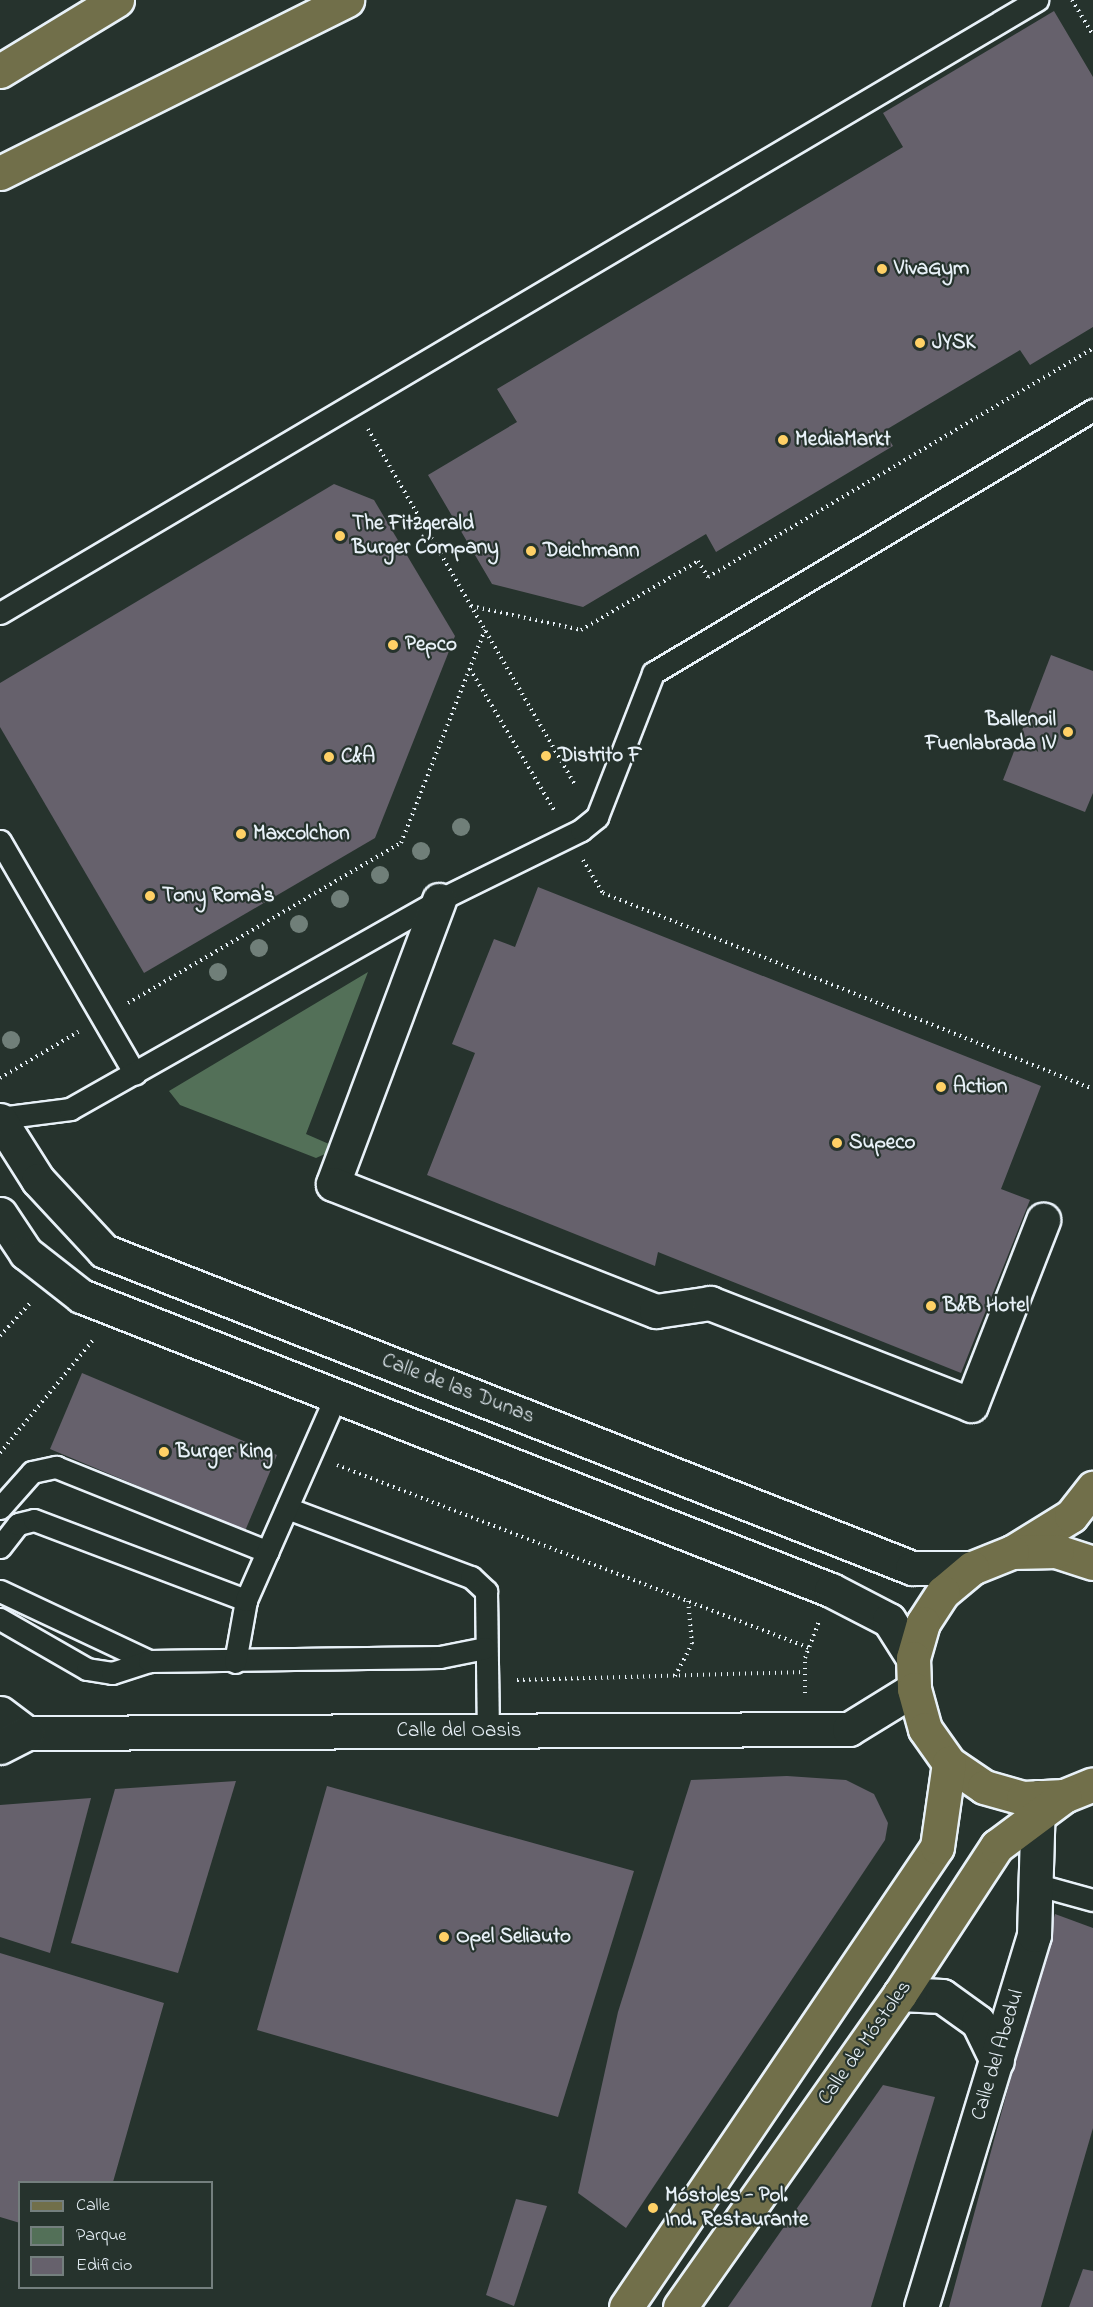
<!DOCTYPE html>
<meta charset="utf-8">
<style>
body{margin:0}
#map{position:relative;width:1093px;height:2307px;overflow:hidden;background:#26332d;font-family:"Indie Flower",sans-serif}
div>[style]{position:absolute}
.green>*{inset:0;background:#537058}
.building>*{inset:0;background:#66616c}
.path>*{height:4px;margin-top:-2px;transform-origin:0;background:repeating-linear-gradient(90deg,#e8f1f8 0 1.5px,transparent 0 6px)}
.roads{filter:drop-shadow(2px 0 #e8f1f8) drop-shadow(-2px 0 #e8f1f8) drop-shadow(0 2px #e8f1f8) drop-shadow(0 -2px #e8f1f8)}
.service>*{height:21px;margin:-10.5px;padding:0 10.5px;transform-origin:10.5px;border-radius:10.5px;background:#26332d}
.minor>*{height:33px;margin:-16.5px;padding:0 16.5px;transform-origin:16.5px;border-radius:16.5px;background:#26332d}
.primary>*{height:33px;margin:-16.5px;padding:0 16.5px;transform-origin:16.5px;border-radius:16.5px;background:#716f4a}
.motorway>*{height:33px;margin:-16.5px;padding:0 16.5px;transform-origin:16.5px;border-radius:16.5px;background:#716f4a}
.trees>*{width:18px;height:18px;margin:-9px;border-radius:50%;background:#707f79}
.dots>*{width:16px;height:16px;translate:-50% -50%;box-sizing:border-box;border:3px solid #26332d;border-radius:50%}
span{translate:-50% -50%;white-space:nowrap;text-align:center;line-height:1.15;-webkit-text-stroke:4.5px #26332d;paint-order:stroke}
.poi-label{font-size:21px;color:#e8f1f8;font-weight:700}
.left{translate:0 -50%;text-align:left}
.right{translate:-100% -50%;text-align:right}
.street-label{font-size:21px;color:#e8f1f8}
.legend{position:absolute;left:18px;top:2181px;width:195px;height:108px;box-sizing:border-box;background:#26332d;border:2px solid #747f7e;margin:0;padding:8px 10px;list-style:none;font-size:18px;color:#e8f1f8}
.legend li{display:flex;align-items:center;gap:12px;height:30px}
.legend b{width:30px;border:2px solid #747f7e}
</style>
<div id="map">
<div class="green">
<i style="clip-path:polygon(368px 972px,306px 1134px,329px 1144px,325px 1154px,316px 1158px,180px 1105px,169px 1091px)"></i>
</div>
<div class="building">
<i style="clip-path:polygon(1054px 11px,1093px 77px,1093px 327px,1030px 365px,1020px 350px,884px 431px,893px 446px,716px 552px,706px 534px,583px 607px,492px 584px,428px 475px,517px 422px,497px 389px,903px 147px,883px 113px)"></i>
<i style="clip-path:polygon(334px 484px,374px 500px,455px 636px,375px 838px,144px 973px,0 727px,0 683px)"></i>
<i style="clip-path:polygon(1051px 655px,1093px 671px,1093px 793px,1085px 812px,1003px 780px)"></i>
<i style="clip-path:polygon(538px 887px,1041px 1086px,1001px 1189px,1030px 1200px,961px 1373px,658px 1252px,655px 1266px,427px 1175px,475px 1053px,452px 1044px,494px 939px,515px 947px)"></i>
<i style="clip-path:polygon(82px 1373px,277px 1455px,245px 1531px,50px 1449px)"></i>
<i style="clip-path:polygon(787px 1776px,846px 1780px,874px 1794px,888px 1823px,885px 1840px,626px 2228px,578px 2193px,618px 2012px,691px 1780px)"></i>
<i style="clip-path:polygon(236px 1781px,178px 1973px,71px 1943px,115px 1789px)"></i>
<i style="clip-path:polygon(327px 1786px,634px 1871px,558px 2117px,257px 2030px)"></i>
<i style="clip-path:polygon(91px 1798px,50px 1953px,0 1937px,0 1805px)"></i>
<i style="clip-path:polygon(1055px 1914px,1093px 1928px,1093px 2128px,1041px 2307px,949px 2307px)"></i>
<i style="clip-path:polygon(0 1953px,164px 2003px,113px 2182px,20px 2182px,20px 2223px,0 2217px)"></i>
<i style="clip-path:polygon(883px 2085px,935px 2097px,871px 2307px,728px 2307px)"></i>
<i style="clip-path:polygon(516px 2199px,547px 2206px,514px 2306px,486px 2295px)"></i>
<i style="clip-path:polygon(1083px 2269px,1093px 2271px,1093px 2307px,1069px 2307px)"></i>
</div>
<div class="path">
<i style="left:1072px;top:0;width:41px;rotate:59deg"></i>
<i style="left:368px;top:429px;width:413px;rotate:59.8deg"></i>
<i style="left:471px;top:606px;width:113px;rotate:12.3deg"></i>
<i style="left:581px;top:630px;width:136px;rotate:-30.5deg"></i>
<i style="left:698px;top:561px;width:19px;rotate:58deg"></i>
<i style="left:708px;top:577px;width:448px;rotate:-30.7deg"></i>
<i style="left:470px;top:669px;width:164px;rotate:59.2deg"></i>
<i style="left:583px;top:860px;width:39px;rotate:59deg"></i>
<i style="left:603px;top:893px;width:528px;rotate:21.8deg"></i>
<i style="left:128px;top:1003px;width:316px;rotate:-30.4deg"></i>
<i style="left:401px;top:843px;width:229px;rotate:-68.5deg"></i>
<i style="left:0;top:1078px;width:91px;rotate:-30.5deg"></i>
<i style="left:0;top:1336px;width:47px;rotate:-47.6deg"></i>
<i style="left:0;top:1453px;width:146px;rotate:-50.5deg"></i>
<i style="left:337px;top:1465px;width:506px;rotate:21.19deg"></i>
<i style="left:675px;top:1676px;width:36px;rotate:-62deg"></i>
<i style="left:692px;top:1644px;width:43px;rotate:-95.3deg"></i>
<i style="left:517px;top:1680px;width:288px;rotate:-1.6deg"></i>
<i style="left:805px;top:1693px;width:35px;rotate:-90deg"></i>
<i style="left:805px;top:1658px;width:39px;rotate:-69deg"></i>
</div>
<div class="roads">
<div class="service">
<i style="left:0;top:613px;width:1205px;rotate:-30.59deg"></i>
<i style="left:0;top:841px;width:269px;rotate:59.9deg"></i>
<i style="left:0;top:1118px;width:71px;rotate:-7.3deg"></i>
<i style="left:70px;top:1109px;width:424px;rotate:-29.5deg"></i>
<i style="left:439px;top:900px;width:158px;rotate:-26.2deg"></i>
<i style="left:581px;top:830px;width:21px;rotate:-39deg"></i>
<i style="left:597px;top:817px;width:155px;rotate:-68.7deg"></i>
<i style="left:653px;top:673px;width:513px;rotate:-30.87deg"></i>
<i style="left:0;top:1508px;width:48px;rotate:-48.4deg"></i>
<i style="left:32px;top:1472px;width:25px;rotate:-12deg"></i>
<i style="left:56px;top:1467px;width:228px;rotate:21.8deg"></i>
<i style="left:287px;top:1508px;width:197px;rotate:20.6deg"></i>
<i style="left:471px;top:1577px;width:21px;rotate:43deg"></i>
<i style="left:486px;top:1591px;width:140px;rotate:89.2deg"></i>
<i style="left:0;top:1547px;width:29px;rotate:-52deg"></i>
<i style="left:18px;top:1524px;width:16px;rotate:-14deg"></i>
<i style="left:34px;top:1520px;width:227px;rotate:20.7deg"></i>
<i style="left:0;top:1591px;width:165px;rotate:25.2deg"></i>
<i style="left:0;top:1619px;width:100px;rotate:29.9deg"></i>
<i style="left:87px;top:1669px;width:25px;rotate:9deg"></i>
<i style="left:112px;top:1673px;width:39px;rotate:-18deg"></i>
<i style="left:149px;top:1661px;width:291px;rotate:-0.8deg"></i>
<i style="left:440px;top:1657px;width:46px;rotate:-11.3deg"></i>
<i style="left:235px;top:1662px;width:63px;rotate:-79.9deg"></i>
<i style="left:246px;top:1600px;width:221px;rotate:-66.2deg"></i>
<i style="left:1038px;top:1885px;width:57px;rotate:15.3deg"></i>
</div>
<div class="minor">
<i style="left:439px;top:900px;width:303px;rotate:110.5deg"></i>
<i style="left:333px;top:1184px;width:347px;rotate:21.5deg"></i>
<i style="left:656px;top:1311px;width:55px;rotate:-8.4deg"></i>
<i style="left:710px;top:1303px;width:280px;rotate:21.3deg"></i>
<i style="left:971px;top:1405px;width:199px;rotate:-68.7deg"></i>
<i style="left:0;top:1120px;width:71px;rotate:57.7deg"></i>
<i style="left:38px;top:1180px;width:97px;rotate:47.1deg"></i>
<i style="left:104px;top:1251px;width:868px;rotate:21.42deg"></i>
<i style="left:912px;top:1568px;width:60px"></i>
<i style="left:0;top:1214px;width:47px;rotate:56.3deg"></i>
<i style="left:26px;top:1253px;width:70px;rotate:38deg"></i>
<i style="left:81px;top:1296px;width:806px;rotate:21.41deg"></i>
<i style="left:831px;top:1590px;width:65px;rotate:27.3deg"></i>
<i style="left:889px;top:1620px;width:45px;rotate:57.7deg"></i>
<i style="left:0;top:1713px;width:34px;rotate:37deg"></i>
<i style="left:27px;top:1733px;width:822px;rotate:-0.28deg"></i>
<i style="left:849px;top:1729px;width:76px;rotate:-31.6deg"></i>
<i style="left:0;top:1747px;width:30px;rotate:-27deg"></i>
<i style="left:900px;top:1994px;width:42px;rotate:2.7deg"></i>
<i style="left:942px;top:1996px;width:44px;rotate:35.8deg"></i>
<i style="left:978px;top:2022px;width:43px;rotate:64deg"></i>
<i style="left:921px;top:2307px;width:389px;rotate:-73.1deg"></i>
<i style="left:1034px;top:1935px;width:138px;rotate:-88.3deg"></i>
</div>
<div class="primary">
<i style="left:1014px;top:1551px;width:67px;rotate:-31.6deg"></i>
<i style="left:1071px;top:1516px;width:36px;rotate:-52deg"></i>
<i style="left:1093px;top:1563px;width:38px;rotate:-162deg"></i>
<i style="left:1057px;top:1551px;width:45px;rotate:178.7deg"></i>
<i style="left:1012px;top:1552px;width:43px;rotate:158.2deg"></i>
<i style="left:972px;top:1568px;width:38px;rotate:140deg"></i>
<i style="left:943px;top:1592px;width:37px;rotate:123deg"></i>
<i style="left:923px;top:1623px;width:36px;rotate:106deg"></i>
<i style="left:913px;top:1658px;width:31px;rotate:88deg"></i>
<i style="left:914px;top:1689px;width:41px;rotate:74.6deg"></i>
<i style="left:925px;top:1729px;width:42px;rotate:54.8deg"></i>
<i style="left:949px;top:1763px;width:42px;rotate:34.4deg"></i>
<i style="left:984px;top:1787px;width:41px;rotate:15.8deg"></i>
<i style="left:1023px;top:1798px;width:41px;rotate:-2.8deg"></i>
<i style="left:1064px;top:1796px;width:31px;rotate:-22deg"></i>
<i style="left:626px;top:2307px;width:555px;rotate:-55.94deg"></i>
<i style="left:937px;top:1847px;width:85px;rotate:-81.9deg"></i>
<i style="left:680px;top:2307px;width:383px;rotate:-54.9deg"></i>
<i style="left:900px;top:1994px;width:177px;rotate:-56.8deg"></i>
<i style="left:997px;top:1846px;width:84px;rotate:-36.7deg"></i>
</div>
<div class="motorway">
<i style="left:0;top:71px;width:137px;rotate:-31.3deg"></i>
<i style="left:0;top:173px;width:388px;rotate:-26.5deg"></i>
</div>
</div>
<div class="trees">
<i style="left:461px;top:827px"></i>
<i style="left:421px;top:851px"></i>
<i style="left:380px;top:875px"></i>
<i style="left:340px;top:899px"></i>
<i style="left:299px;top:924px"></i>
<i style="left:259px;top:948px"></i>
<i style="left:218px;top:972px"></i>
<i style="left:11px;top:1040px"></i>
</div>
<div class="dots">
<i style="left:882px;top:269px;background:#ffd166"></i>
<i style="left:920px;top:343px;background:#ffd166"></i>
<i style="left:783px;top:440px;background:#ffd166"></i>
<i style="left:340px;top:536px;background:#ffd166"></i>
<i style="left:531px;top:551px;background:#ffd166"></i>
<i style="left:393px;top:645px;background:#ffd166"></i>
<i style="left:1068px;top:732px;background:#ffd166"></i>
<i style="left:546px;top:756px;background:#ffd166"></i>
<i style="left:329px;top:757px;background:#ffd166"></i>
<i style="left:241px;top:834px;background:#ffd166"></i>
<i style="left:150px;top:896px;background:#ffd166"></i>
<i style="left:941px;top:1087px;background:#ffd166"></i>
<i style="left:837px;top:1143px;background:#ffd166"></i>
<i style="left:931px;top:1306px;background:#ffd166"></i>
<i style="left:164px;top:1452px;background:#ffd166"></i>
<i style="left:444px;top:1937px;background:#ffd166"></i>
<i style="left:653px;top:2208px;background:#ffd166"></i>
</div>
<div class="poi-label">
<span class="left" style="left:894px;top:269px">VivaGym</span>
<span class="left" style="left:932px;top:343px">JYSK</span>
<span class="left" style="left:795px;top:440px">MediaMarkt</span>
<span class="left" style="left:352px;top:536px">The Fitzgerald<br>Burger Company</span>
<span class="left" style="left:543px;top:551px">Deichmann</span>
<span class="left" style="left:405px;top:645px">Pepco</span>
<span class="right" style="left:1056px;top:732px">Ballenoil<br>Fuenlabrada IV</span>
<span class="left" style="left:558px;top:756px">Distrito F</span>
<span class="left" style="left:341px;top:757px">C&amp;A</span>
<span class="left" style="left:253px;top:834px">Maxcolchon</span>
<span class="left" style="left:162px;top:896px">Tony Roma's</span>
<span class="left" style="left:953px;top:1087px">Action</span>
<span class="left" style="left:849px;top:1143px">Supeco</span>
<span class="left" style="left:943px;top:1306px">B&amp;B Hotel</span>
<span class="left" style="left:176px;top:1452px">Burger King</span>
<span class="left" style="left:456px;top:1937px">Opel Seliauto</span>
<span class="left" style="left:665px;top:2208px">Móstoles - Pol.<br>Ind. Restaurante</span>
</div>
<div class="street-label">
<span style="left:458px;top:1389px;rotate:21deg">Calle de las Dunas</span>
<span style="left:459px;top:1731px">Calle del Oasis</span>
<span style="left:865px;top:2043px;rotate:-55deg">Calle de Móstoles</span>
<span style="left:998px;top:2055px;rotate:-73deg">Calle del Abedul</span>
</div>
<ul class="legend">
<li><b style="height:8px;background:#716f4a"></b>Calle</li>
<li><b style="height:16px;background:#537058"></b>Parque</li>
<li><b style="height:16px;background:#66616c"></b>Edificio</li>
</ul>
</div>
